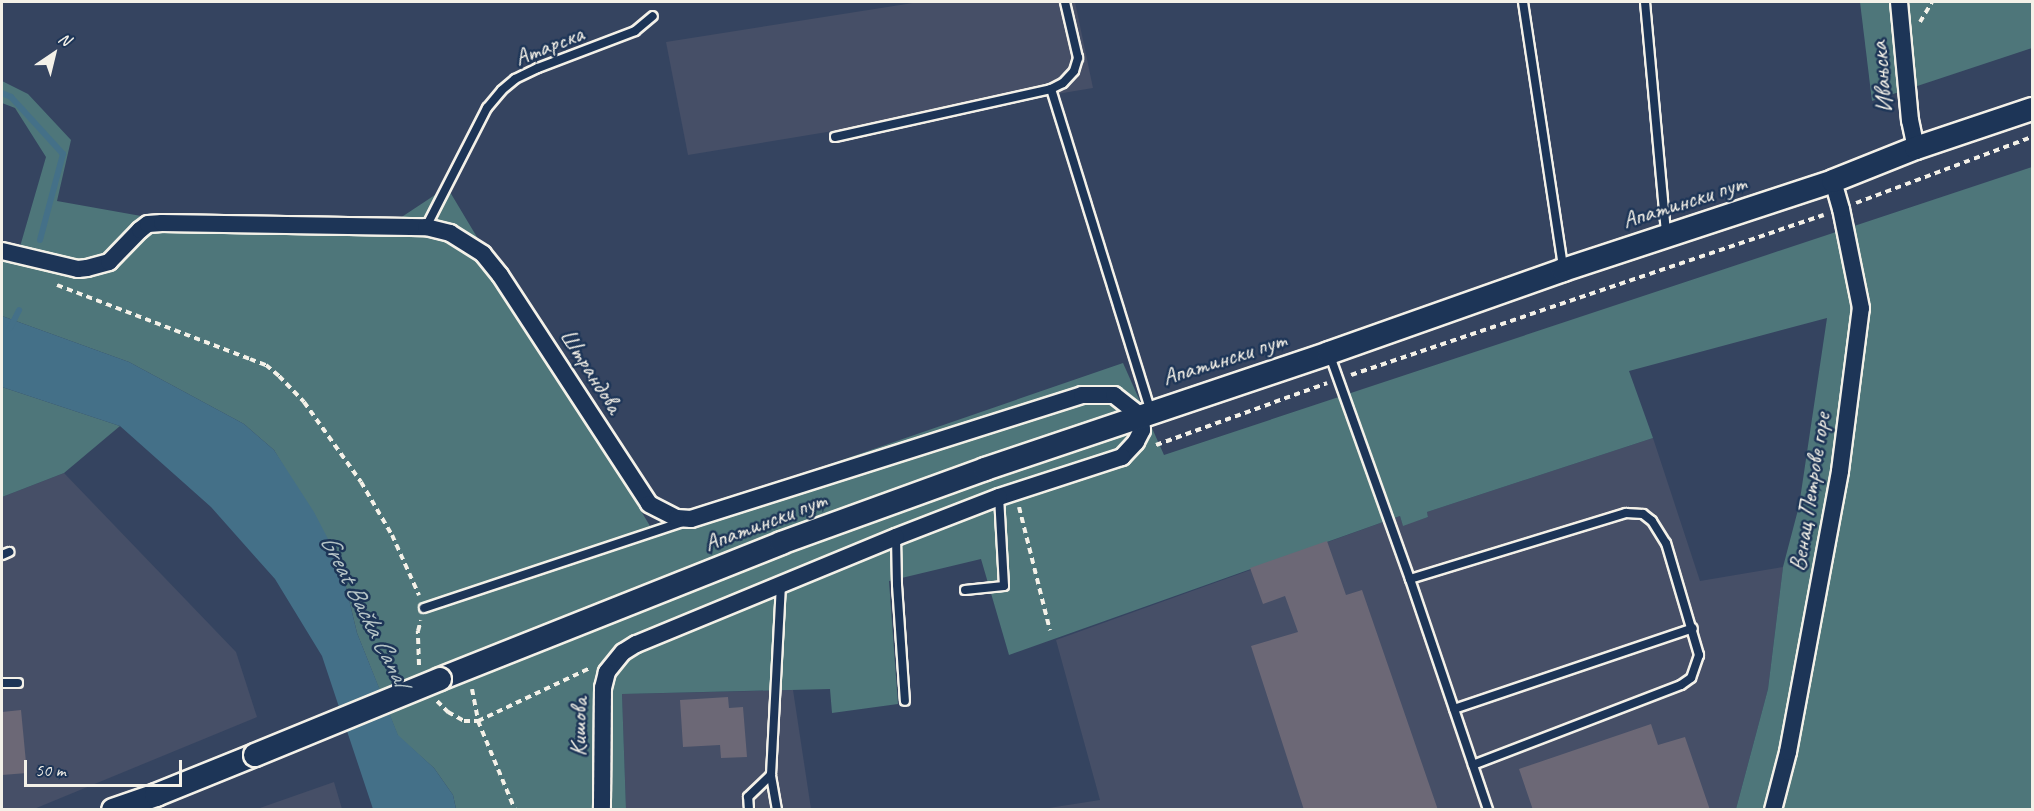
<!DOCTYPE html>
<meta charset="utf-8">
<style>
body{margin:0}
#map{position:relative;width:2034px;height:811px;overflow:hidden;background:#354460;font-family:Caveat,sans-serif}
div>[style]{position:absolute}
.built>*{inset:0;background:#464f67}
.green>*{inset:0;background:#4e767a}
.water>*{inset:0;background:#447088}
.stream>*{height:6px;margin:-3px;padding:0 3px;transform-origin:3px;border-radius:3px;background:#447088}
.building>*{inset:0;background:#6c6876}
.path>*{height:4px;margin-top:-2px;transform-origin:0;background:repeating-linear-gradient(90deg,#f4f1e8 0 6px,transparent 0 10.5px)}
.roads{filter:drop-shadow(2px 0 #f4f1e8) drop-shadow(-2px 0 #f4f1e8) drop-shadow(0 2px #f4f1e8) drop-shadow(0 -2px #f4f1e8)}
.lane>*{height:8px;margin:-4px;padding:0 4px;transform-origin:4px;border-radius:4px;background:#1d3557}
.street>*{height:16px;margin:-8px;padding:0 8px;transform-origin:8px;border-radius:8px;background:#1d3557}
.secondary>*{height:22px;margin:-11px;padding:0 11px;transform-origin:11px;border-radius:11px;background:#1d3557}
.bridges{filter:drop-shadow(2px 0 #f4f1e8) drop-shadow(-2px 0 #f4f1e8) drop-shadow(0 2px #f4f1e8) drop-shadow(0 -2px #f4f1e8)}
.secondary-bridge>*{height:22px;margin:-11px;padding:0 11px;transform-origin:11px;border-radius:11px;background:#1d3557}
span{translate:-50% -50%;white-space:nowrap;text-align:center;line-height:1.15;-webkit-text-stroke:5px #1d3557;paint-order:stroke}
.street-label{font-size:24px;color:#f4f1e8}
.water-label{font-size:26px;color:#b6c4c6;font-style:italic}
.frame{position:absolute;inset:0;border:3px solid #f4f1e8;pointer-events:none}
.north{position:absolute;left:24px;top:24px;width:60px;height:60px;-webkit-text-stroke:4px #1d3557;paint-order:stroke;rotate:35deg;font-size:16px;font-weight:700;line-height:24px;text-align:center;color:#f4f1e8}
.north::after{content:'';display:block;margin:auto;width:21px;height:27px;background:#f4f1e8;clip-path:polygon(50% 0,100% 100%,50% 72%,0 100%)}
.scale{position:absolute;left:24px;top:760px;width:158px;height:27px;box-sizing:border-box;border:3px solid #f4f1e8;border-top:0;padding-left:8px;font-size:18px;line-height:21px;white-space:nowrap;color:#f4f1e8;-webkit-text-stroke:4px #1d3557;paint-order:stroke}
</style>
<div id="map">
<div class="built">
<i style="clip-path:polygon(919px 2px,1075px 2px,1093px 88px,688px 155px,666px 42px)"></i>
<i style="clip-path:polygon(1653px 438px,1700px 581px,1783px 567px,1768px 689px,1736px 809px,1036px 810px,1100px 800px,1056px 640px,1400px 516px,1403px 525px,1428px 517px,1427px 512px)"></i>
<i style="clip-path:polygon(64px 473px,236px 652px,257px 717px,34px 809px,2px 810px,2px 497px)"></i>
<i style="clip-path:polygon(793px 690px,811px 809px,626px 809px,622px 694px)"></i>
<i style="clip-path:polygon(334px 782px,342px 809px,257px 809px)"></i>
</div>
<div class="green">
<i style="clip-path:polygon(1860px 2px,2032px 2px,2032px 48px,1872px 101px)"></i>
<i style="clip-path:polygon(2px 81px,28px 94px,71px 140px,57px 201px,214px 229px,382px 230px,447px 187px,650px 526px,1123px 363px,1164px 455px,2032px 167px,2032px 809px,1736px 809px,1768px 689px,1783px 567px,1799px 506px,1827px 318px,1629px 371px,1653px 438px,1427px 512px,1428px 517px,1403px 526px,1400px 516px,1009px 655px,981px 559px,889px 581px,898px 704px,832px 713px,830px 689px,622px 694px,626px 809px,456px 809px,453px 795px,434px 768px,398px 736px,357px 633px,340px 562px,274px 450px,244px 424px,129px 362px,2px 316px,2px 254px,17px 257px,46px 157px,15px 108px,2px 103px)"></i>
<i style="clip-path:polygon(2px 387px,120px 426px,64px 473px,2px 497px)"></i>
</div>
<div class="water">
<i style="clip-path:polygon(2px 316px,129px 362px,244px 424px,274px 450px,314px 512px,340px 562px,357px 633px,398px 735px,434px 768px,453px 795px,456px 809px,373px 809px,322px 656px,275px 579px,211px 507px,120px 426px,2px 387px)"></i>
</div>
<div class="stream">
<i style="left:2px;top:93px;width:10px;rotate:24deg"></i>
<i style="left:11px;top:97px;width:77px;rotate:47.6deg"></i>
<i style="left:63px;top:154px;width:89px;rotate:105deg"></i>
<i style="left:10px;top:328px;width:20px;rotate:-63deg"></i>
</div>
<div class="building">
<i style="clip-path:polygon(1327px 541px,1346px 595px,1362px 590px,1438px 810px,1304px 810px,1251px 646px,1298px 632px,1285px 596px,1263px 604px,1250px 568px)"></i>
<i style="clip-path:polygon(728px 697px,729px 708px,743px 707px,747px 757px,721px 758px,720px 745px,683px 747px,680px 700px)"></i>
<i style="clip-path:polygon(21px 710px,27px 773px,2px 775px,2px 712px)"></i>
<i style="clip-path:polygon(1651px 724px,1658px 745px,1685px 737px,1710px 810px,1533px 810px,1519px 769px)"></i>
</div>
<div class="path">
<i style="left:1920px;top:22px;width:23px;rotate:-59deg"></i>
<i style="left:1856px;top:203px;width:188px;rotate:-20.6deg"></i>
<i style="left:57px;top:285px;width:207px;rotate:21deg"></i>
<i style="left:250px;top:359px;width:17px;rotate:21deg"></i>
<i style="left:266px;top:365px;width:17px;rotate:40deg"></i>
<i style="left:279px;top:376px;width:36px;rotate:46deg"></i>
<i style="left:304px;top:402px;width:98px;rotate:54.5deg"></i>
<i style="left:361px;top:482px;width:61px;rotate:59.7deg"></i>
<i style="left:392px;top:535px;width:66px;rotate:65.8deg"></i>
<i style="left:1351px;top:375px;width:499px;rotate:-18.7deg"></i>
<i style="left:1156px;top:445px;width:182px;rotate:-19.9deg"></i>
<i style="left:1019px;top:507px;width:127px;rotate:75.9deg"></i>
<i style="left:419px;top:665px;width:34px;rotate:-92deg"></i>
<i style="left:418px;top:631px;width:11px;rotate:-75deg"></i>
<i style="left:472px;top:689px;width:33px;rotate:79deg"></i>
<i style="left:478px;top:721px;width:96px;rotate:67.4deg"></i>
<i style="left:437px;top:701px;width:16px;rotate:45deg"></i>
<i style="left:448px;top:712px;width:18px;rotate:29deg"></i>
<i style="left:464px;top:721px;width:14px"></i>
<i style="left:478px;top:721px;width:124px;rotate:-25.3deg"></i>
</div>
<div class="roads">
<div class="lane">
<i style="left:1523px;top:2px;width:269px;rotate:81.4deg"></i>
<i style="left:1645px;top:2px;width:232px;rotate:84.8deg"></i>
<i style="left:1051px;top:89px;width:338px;rotate:72.8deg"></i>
<i style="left:835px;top:137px;width:221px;rotate:-12.5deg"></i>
<i style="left:1051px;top:89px;width:13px;rotate:-27deg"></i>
<i style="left:1063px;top:83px;width:16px;rotate:-47deg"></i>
<i style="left:1074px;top:71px;width:14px;rotate:-73deg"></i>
<i style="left:1078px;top:58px;width:57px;rotate:-103.1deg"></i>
<i style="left:426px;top:227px;width:134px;rotate:-62.9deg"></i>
<i style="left:487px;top:108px;width:23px;rotate:-50deg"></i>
<i style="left:502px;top:90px;width:17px;rotate:-40deg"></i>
<i style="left:515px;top:79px;width:25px;rotate:-26deg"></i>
<i style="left:538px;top:68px;width:104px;rotate:-20.9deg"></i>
<i style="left:635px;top:31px;width:23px;rotate:-40deg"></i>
<i style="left:1329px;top:353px;width:240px;rotate:70.3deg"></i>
<i style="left:1410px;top:579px;width:244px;rotate:71.3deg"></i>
<i style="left:896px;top:537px;width:48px;rotate:88.8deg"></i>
<i style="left:897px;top:585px;width:116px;rotate:86.1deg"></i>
<i style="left:2px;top:555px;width:8px;rotate:-23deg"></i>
<i style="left:1410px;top:579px;width:226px;rotate:-17deg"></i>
<i style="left:1626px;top:513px;width:17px;rotate:3deg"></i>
<i style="left:1643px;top:514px;width:11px;rotate:38deg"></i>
<i style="left:1652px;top:521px;width:26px;rotate:58deg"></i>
<i style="left:1666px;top:543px;width:117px;rotate:73.6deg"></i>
<i style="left:1699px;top:655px;width:24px;rotate:109deg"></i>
<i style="left:1691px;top:678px;width:12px;rotate:145deg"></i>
<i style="left:1681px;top:685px;width:223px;rotate:159deg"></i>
<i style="left:965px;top:590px;width:39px;rotate:-6deg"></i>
<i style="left:1004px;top:586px;width:89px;rotate:-93.2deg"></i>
<i style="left:424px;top:608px;width:272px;rotate:-18.4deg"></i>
<i style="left:2px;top:683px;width:16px"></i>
<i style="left:1454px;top:709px;width:252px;rotate:-18.7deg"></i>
<i style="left:749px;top:810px;width:13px;rotate:-94deg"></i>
<i style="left:748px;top:797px;width:32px;rotate:-44deg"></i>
<i style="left:777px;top:810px;width:36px;rotate:-100deg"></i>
<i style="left:771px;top:775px;width:190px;rotate:-87deg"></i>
</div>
<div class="street">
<i style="left:1899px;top:2px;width:119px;rotate:84.7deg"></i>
<i style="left:1910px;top:120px;width:29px;rotate:78deg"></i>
<i style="left:2px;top:251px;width:78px;rotate:13.3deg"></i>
<i style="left:78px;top:269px;width:9px;rotate:-6deg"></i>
<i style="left:87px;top:268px;width:23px;rotate:-15deg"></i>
<i style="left:109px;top:262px;width:45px;rotate:-45.9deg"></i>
<i style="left:140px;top:230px;width:10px;rotate:-37deg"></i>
<i style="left:148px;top:224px;width:14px;rotate:-4deg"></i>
<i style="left:162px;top:223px;width:264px;rotate:0.9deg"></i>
<i style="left:426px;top:227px;width:25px;rotate:14deg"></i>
<i style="left:450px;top:233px;width:39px;rotate:32deg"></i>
<i style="left:483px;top:254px;width:27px;rotate:51deg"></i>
<i style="left:500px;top:275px;width:273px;rotate:56.9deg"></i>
<i style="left:649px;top:504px;width:31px;rotate:27deg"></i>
<i style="left:677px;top:518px;width:14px;rotate:4deg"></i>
<i style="left:691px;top:519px;width:410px;rotate:-17.6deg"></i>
<i style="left:1082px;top:395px;width:32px"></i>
<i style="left:1114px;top:395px;width:34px;rotate:38deg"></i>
<i style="left:1141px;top:416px;width:14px;rotate:86deg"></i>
<i style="left:1142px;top:430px;width:13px;rotate:117deg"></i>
<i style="left:1136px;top:442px;width:21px;rotate:133deg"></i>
<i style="left:1122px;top:457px;width:129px;rotate:162deg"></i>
<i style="left:999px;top:497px;width:110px;rotate:158.8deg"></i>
<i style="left:896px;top:537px;width:281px;rotate:157.6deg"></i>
<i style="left:636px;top:644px;width:15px;rotate:148deg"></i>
<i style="left:623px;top:652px;width:26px;rotate:129deg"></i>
<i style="left:607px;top:672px;width:16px;rotate:104deg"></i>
<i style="left:603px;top:688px;width:122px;rotate:90.5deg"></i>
<i style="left:1773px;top:810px;width:60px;rotate:-75.5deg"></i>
<i style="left:1788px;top:752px;width:286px;rotate:-79.5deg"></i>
<i style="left:1840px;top:471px;width:164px;rotate:-82.7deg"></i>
<i style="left:1861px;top:308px;width:101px;rotate:-101.4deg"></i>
<i style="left:1841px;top:209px;width:29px;rotate:-106deg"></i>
</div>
<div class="secondary">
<i style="left:440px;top:679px;width:367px;rotate:-21.7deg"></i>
<i style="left:781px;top:543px;width:217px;rotate:-19.9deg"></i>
<i style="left:985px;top:469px;width:363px;rotate:-18.6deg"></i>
<i style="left:1329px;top:353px;width:248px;rotate:-19.5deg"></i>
<i style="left:1563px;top:270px;width:284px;rotate:-18.2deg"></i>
<i style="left:1833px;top:181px;width:89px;rotate:-21.7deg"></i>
<i style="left:1916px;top:148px;width:122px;rotate:-18.6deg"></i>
<i style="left:113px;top:810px;width:46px;rotate:-19.2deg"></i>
<i style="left:156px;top:795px;width:107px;rotate:-22deg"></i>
</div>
</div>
<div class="bridges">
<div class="secondary-bridge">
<i style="left:255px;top:755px;width:200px;rotate:-22.3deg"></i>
</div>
</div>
<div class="street-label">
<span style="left:549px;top:46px;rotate:-22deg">Атарска</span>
<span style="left:1882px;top:77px;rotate:-95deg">Ивањска</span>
<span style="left:1684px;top:202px;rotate:-18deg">Апатински пут</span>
<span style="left:1224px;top:359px;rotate:-18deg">Апатински пут</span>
<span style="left:591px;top:371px;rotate:57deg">Штрандова</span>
<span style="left:1810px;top:492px;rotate:-81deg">Венац Петрове горе</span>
<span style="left:765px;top:522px;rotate:-21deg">Апатински пут</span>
<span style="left:579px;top:727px;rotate:-89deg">Кишова</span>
</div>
<div class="water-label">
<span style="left:365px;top:610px;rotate:63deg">Great Bačka Canal</span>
</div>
<div class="frame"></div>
<div class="north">N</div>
<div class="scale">50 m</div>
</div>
